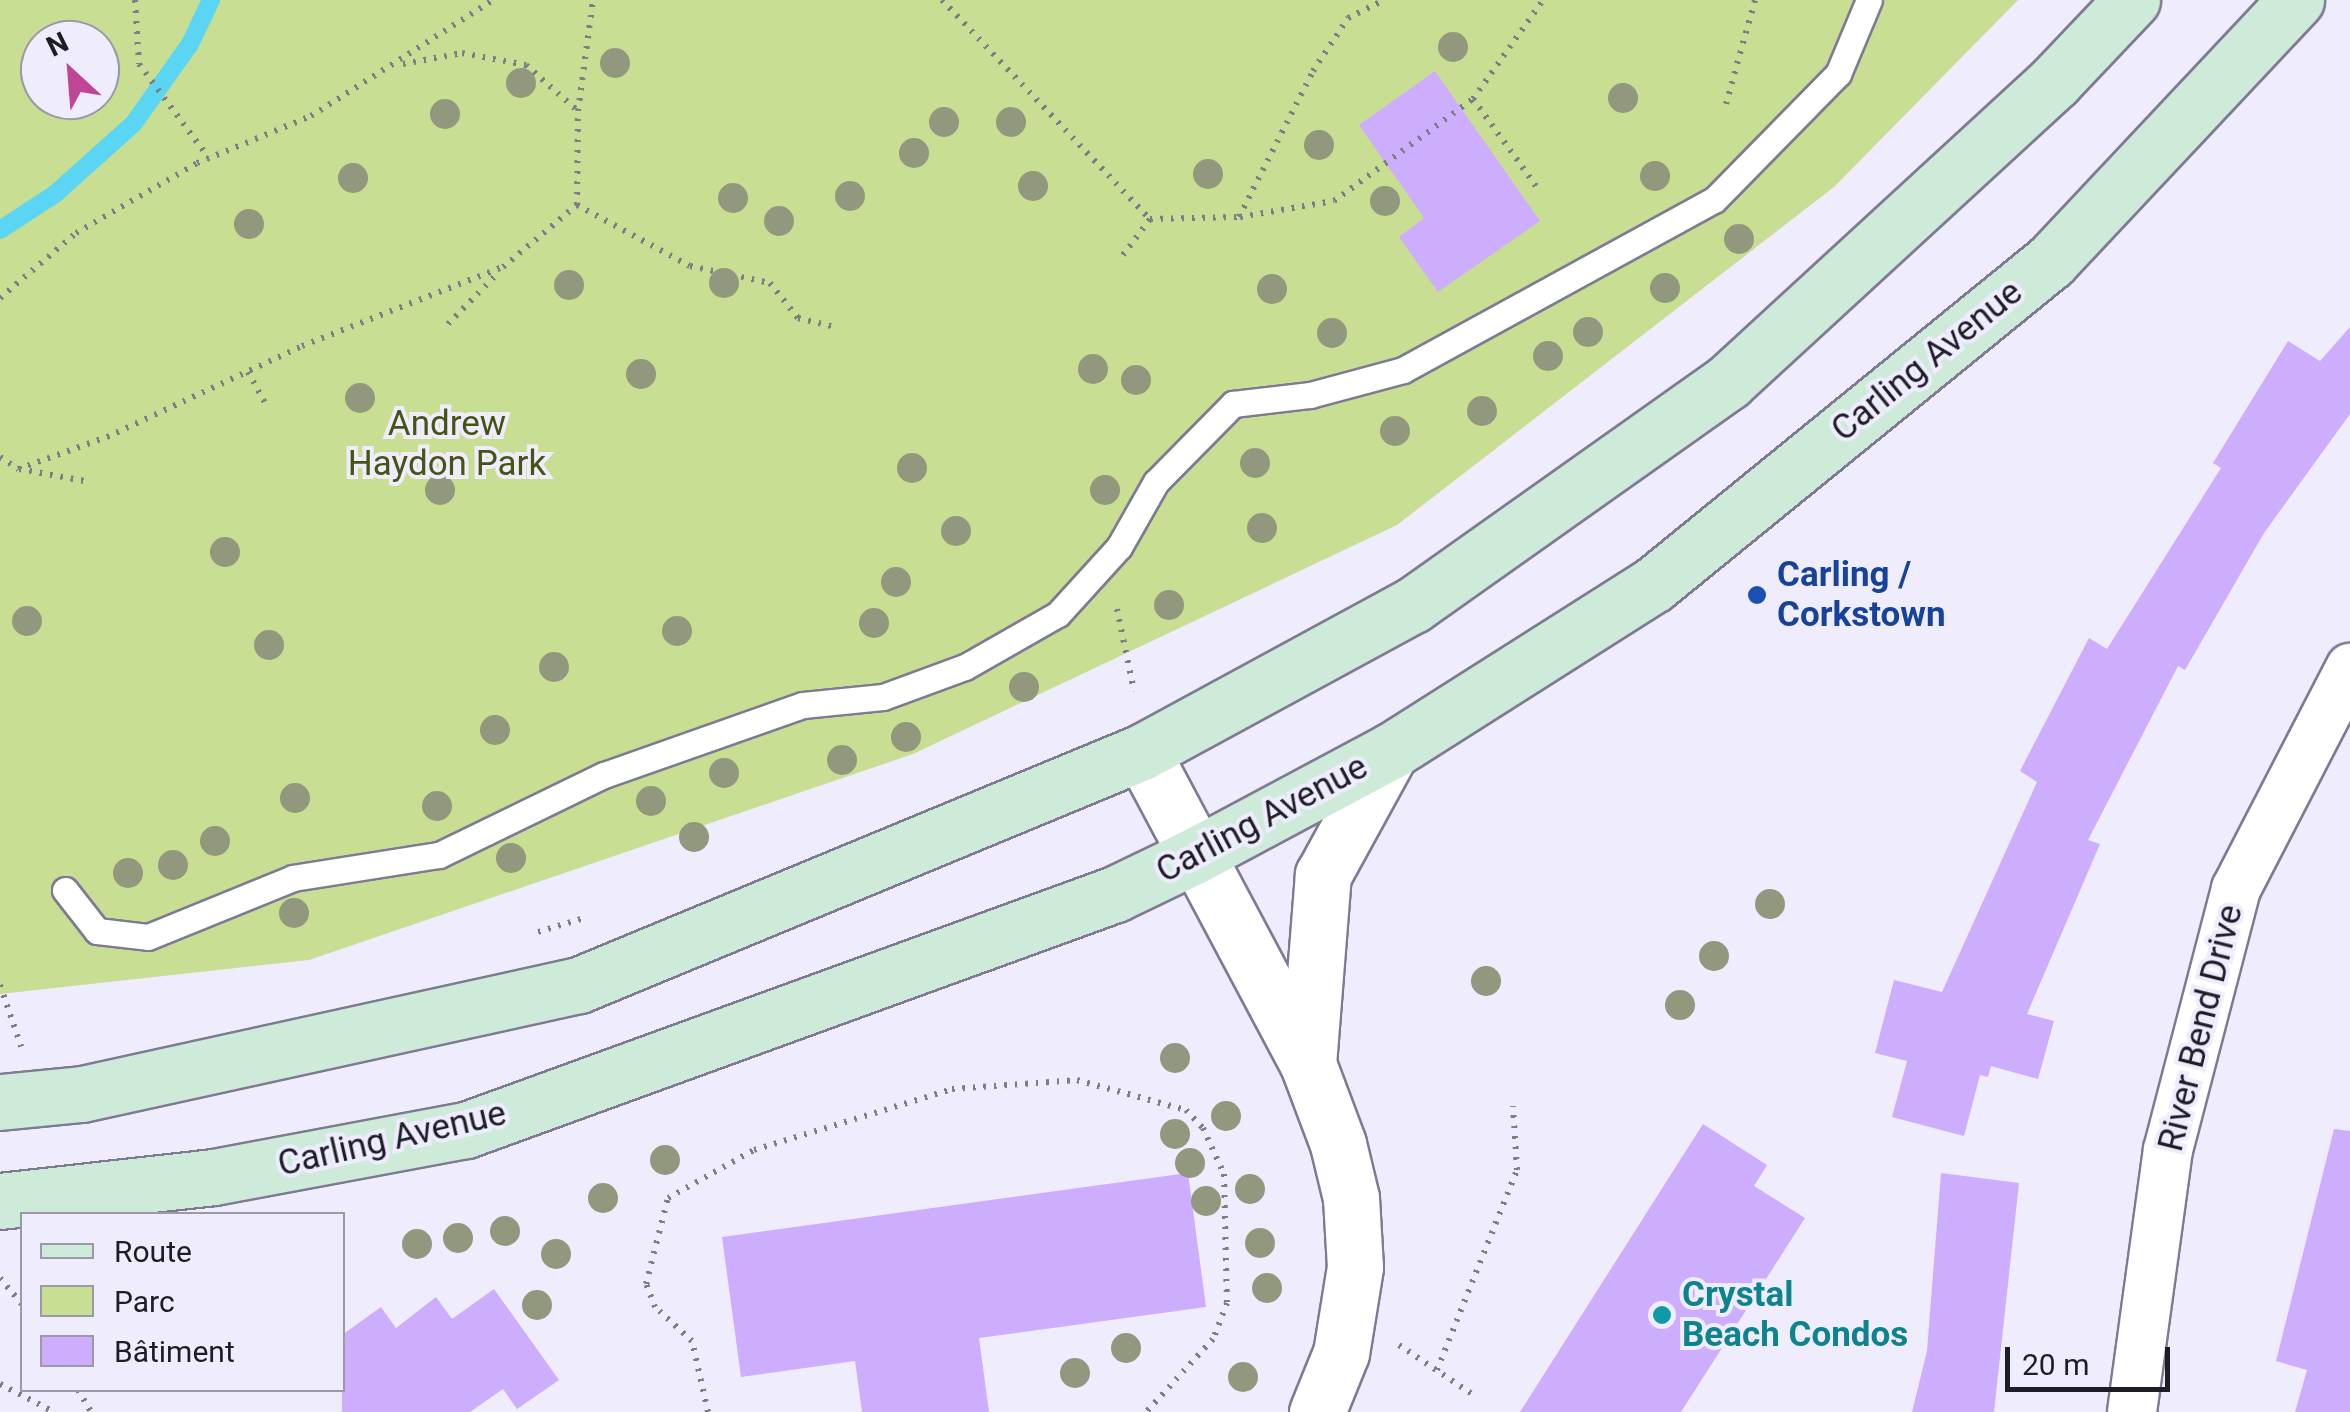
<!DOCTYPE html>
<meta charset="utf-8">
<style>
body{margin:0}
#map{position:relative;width:2350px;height:1412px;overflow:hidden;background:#eeecfd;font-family:Roboto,sans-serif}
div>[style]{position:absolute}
.green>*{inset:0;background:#c7de93}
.stream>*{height:18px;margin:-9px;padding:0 9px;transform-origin:9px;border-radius:9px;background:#5ad5f3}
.building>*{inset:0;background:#cdadfd}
.path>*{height:6px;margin-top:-3px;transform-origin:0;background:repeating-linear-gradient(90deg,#7e7c89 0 2.5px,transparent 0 10.5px)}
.roads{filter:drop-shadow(2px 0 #7e7a93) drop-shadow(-2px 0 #7e7a93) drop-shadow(0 2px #7e7a93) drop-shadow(0 -2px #7e7a93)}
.service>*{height:25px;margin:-12.5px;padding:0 12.5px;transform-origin:12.5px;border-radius:12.5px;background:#fff}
.minor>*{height:48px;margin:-24px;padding:0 24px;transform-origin:24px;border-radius:24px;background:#fff}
.tertiary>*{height:55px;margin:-27.5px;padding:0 27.5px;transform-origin:27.5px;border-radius:27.5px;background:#fff}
.secondary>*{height:55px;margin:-27.5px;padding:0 27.5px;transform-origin:27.5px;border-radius:27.5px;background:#ceebda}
.trees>*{width:30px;height:30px;margin:-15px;border-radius:50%;background:#91987d}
.dots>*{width:28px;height:28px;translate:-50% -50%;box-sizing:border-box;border:5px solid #eeecfd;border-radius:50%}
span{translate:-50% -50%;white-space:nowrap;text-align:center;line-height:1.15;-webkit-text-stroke:8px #eeecfd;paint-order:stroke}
.street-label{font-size:35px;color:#1e1d26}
.park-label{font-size:35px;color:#455415}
.transit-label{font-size:35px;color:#164399;font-weight:700}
.left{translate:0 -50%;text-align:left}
.culture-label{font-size:35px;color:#0d838f;font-weight:700}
.legend{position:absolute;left:20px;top:1212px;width:325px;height:180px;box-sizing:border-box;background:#eeecfd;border:2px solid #9b99a7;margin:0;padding:12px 18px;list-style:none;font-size:30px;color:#1e1d26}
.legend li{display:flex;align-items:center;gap:20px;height:50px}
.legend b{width:50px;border:2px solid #9b99a7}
.north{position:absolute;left:20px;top:20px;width:100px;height:100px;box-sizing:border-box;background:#eeecfd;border:2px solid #9b99a7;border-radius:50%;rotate:334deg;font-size:28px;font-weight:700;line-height:40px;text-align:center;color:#1e1d26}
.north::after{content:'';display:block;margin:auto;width:35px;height:45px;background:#c04597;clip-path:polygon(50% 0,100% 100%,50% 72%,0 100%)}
.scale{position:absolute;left:2005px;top:1347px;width:165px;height:45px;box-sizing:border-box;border:5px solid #1e1d26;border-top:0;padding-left:12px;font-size:30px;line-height:35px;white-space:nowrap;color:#1e1d26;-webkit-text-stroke:8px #eeecfd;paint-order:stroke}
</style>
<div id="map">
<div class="green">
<i style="clip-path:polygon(evenodd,0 0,2018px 0,1834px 187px,1397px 525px,913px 754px,309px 960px,0 994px,0 0,40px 40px,100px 40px,100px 100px,40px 100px,40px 40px)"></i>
</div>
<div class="stream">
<i style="left:0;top:230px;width:66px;rotate:-33.2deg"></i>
<i style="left:55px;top:194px;width:106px;rotate:-41.9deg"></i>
<i style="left:134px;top:123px;width:97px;rotate:-54.7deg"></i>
<i style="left:190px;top:44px;width:49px;rotate:-64.5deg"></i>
</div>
<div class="building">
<i style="clip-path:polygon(1435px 71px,1540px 221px,1438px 292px,1399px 237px,1424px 218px,1359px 125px)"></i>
<i style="clip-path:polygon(2350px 327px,2350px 414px,2264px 533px,2185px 670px,2178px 666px,2088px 840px,2100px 844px,2027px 1014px,2054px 1021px,2038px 1079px,1991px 1066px,1988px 1077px,1980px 1075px,1964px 1136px,1892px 1117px,1907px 1061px,1875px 1053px,1894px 980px,1942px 992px,2037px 782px,2020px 771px,2089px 638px,2107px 649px,2221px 468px,2213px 463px,2288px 341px,2320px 361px)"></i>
<i style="clip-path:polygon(1703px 1124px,1767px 1165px,1754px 1186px,1805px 1218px,1681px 1412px,1520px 1412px)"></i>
<i style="clip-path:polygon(2334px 1129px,2350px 1131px,2350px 1412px,2295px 1412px,2307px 1370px,2276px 1361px)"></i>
<i style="clip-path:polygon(1188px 1173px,1206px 1307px,979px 1338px,989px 1412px,862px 1412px,855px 1361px,741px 1377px,722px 1237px)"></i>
<i style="clip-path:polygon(1941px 1173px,2019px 1183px,1994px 1412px,1912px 1412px,1927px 1351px)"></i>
<i style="clip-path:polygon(494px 1289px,559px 1380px,517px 1409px,503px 1389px,470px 1412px,342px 1412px,342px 1335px,381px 1307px,396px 1328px,436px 1297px,452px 1319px)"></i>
</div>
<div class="path">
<i style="left:135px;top:0;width:64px;rotate:86.4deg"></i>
<i style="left:139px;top:64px;width:116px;rotate:53.4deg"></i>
<i style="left:942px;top:0;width:302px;rotate:46.5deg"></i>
<i style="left:1150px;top:219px;width:89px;rotate:-1.3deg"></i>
<i style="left:1239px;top:217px;width:164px;rotate:-63.1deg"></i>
<i style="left:1313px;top:71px;width:64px;rotate:-56.6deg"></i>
<i style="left:1348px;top:18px;width:40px;rotate:-26.6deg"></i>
<i style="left:403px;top:64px;width:60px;rotate:-10.6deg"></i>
<i style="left:462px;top:53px;width:65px;rotate:10.6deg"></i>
<i style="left:526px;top:65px;width:69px;rotate:41.5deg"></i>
<i style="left:1726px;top:104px;width:108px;rotate:-74.4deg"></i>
<i style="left:1536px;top:186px;width:107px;rotate:-125.9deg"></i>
<i style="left:1473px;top:99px;width:121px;rotate:-54.7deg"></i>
<i style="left:577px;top:205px;width:128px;rotate:28.4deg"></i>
<i style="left:690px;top:266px;width:82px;rotate:12deg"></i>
<i style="left:770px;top:283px;width:45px;rotate:51.3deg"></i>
<i style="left:798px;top:318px;width:37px;rotate:14deg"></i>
<i style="left:1240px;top:217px;width:95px;rotate:-9.7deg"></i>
<i style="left:1334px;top:201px;width:172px;rotate:-36.3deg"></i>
<i style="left:1123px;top:255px;width:45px;rotate:-53.1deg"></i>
<i style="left:0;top:298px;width:100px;rotate:-40.5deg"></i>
<i style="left:76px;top:233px;width:140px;rotate:-30deg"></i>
<i style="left:197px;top:163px;width:123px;rotate:-22.4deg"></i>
<i style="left:311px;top:116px;width:216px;rotate:-32.5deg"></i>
<i style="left:448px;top:324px;width:73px;rotate:-45.6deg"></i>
<i style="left:248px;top:372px;width:35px;rotate:61deg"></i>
<i style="left:0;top:457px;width:22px;rotate:34deg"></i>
<i style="left:18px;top:469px;width:95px;rotate:-19.8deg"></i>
<i style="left:107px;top:437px;width:215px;rotate:-25deg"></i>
<i style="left:302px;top:346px;width:216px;rotate:-21.5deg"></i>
<i style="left:503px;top:267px;width:97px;rotate:-40deg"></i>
<i style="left:577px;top:205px;width:94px;rotate:-89.4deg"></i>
<i style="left:578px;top:111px;width:112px;rotate:-82.3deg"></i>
<i style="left:19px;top:469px;width:67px;rotate:10.3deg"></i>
<i style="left:1117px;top:609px;width:84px;rotate:78.3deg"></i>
<i style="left:538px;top:932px;width:48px;rotate:-16.9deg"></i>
<i style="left:0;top:985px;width:65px;rotate:71deg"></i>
<i style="left:0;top:1278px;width:34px;rotate:50deg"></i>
<i style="left:1399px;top:1345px;width:92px;rotate:33.9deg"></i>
<i style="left:1437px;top:1370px;width:215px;rotate:-68.2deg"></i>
<i style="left:1517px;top:1170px;width:64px;rotate:-93.6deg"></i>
<i style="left:0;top:1384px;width:61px;rotate:27.4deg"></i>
<i style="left:78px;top:1390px;width:26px;rotate:59deg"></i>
<i style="left:708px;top:1412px;width:73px;rotate:-102.7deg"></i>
<i style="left:692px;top:1341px;width:50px;rotate:-137.4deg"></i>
<i style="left:655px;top:1307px;width:25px;rotate:-111deg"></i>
<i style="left:646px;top:1284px;width:89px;rotate:-75.7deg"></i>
<i style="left:668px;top:1198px;width:98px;rotate:-29.2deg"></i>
<i style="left:754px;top:1150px;width:207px;rotate:-17.1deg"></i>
<i style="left:952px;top:1089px;width:125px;rotate:-4.1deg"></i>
<i style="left:1077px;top:1080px;width:113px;rotate:15.4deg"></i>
<i style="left:1186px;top:1110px;width:25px;rotate:47deg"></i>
<i style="left:1203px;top:1128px;width:51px;rotate:65.5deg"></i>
<i style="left:1224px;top:1174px;width:129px;rotate:88.7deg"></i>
<i style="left:1227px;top:1303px;width:39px;rotate:111deg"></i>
<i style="left:1213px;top:1339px;width:99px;rotate:132.5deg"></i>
</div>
<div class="roads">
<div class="service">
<i style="left:65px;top:890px;width:52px;rotate:52deg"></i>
<i style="left:97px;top:931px;width:51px;rotate:6.7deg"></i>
<i style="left:148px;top:937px;width:157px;rotate:-22.1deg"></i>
<i style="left:293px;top:878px;width:148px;rotate:-9deg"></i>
<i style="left:439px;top:855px;width:183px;rotate:-25.9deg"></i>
<i style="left:604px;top:775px;width:211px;rotate:-19.4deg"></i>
<i style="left:803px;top:705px;width:80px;rotate:-5.7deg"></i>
<i style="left:883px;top:697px;width:87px;rotate:-20.1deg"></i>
<i style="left:965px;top:667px;width:107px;rotate:-29.7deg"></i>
<i style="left:1058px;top:614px;width:91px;rotate:-47.7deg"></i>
<i style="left:1119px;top:547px;width:75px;rotate:-60.4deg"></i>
<i style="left:1156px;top:482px;width:110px;rotate:-45.4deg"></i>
<i style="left:1233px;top:404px;width:78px;rotate:-6.7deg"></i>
<i style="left:1310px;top:395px;width:96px;rotate:-15deg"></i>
<i style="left:1403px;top:370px;width:354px;rotate:-28.7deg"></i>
<i style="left:1714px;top:200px;width:177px;rotate:-45.5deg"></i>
<i style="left:1838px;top:74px;width:80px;rotate:-67.3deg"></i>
</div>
<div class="minor">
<i style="left:2132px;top:1412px;width:264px;rotate:-82.2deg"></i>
<i style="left:2168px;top:1150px;width:270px;rotate:-75.4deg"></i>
<i style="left:2236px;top:889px;width:249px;rotate:-62.7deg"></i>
</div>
<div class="tertiary">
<i style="left:1142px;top:752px;width:353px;rotate:62deg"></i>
<i style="left:1308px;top:1064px;width:85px;rotate:69.4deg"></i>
<i style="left:1338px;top:1144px;width:56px;rotate:76.5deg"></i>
<i style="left:1351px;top:1198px;width:69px;rotate:86.7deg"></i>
<i style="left:1355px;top:1267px;width:87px;rotate:99.2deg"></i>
<i style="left:1341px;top:1353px;width:64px;rotate:112.1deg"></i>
<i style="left:1308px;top:1064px;width:190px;rotate:-85.5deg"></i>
<i style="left:1323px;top:875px;width:141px;rotate:-61.3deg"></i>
</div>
<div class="secondary">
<i style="left:0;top:1102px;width:82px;rotate:-5.6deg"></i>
<i style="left:82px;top:1094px;width:509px;rotate:-12.37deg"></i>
<i style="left:579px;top:985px;width:609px;rotate:-22.48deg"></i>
<i style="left:1142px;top:752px;width:308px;rotate:-28.5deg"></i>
<i style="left:1413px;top:605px;width:386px;rotate:-35.3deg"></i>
<i style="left:1728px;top:382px;width:444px;rotate:-42.6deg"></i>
<i style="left:2055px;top:81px;width:112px;rotate:-46.5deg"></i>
<i style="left:0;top:1201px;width:215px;rotate:-6.4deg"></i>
<i style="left:214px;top:1177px;width:256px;rotate:-10.6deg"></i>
<i style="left:466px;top:1130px;width:691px;rotate:-19.98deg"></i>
<i style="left:1115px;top:894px;width:88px;rotate:-25.7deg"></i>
<i style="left:1194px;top:856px;width:223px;rotate:-28.1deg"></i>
<i style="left:1391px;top:751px;width:310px;rotate:-32.4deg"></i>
<i style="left:1653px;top:585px;width:513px;rotate:-39.15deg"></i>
<i style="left:2051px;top:261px;width:358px;rotate:-46.8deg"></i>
</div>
</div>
<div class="trees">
<i style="left:1453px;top:47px"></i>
<i style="left:615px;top:63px"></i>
<i style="left:521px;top:83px"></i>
<i style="left:1623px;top:98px"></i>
<i style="left:445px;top:114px"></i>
<i style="left:944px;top:122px"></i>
<i style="left:1011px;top:122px"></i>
<i style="left:1319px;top:145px"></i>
<i style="left:914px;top:153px"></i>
<i style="left:1208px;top:174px"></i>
<i style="left:1655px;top:176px"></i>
<i style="left:353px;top:178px"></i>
<i style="left:1033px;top:186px"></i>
<i style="left:850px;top:196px"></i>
<i style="left:733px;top:198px"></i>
<i style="left:1385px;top:201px"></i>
<i style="left:779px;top:221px"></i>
<i style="left:249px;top:224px"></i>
<i style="left:1739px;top:239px"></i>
<i style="left:724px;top:283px"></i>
<i style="left:569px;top:285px"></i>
<i style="left:1665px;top:288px"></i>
<i style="left:1272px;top:289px"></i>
<i style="left:1588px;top:332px"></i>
<i style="left:1332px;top:333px"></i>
<i style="left:1548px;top:356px"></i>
<i style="left:1093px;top:369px"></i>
<i style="left:641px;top:374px"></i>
<i style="left:1136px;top:380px"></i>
<i style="left:360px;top:398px"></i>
<i style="left:1482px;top:411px"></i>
<i style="left:1395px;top:431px"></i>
<i style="left:1255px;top:463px"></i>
<i style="left:912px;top:468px"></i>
<i style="left:440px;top:490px"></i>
<i style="left:1105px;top:490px"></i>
<i style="left:1262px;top:528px"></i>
<i style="left:956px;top:531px"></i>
<i style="left:225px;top:552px"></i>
<i style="left:896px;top:582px"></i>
<i style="left:1169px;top:605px"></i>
<i style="left:27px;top:621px"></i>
<i style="left:874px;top:623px"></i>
<i style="left:677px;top:631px"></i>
<i style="left:269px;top:645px"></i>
<i style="left:554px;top:667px"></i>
<i style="left:1024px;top:687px"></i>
<i style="left:495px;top:730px"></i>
<i style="left:906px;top:737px"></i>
<i style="left:842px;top:760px"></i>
<i style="left:724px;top:773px"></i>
<i style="left:295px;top:798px"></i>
<i style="left:651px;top:801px"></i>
<i style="left:437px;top:806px"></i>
<i style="left:694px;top:837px"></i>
<i style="left:215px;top:841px"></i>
<i style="left:511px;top:858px"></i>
<i style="left:173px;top:865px"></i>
<i style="left:128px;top:873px"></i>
<i style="left:1770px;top:904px"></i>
<i style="left:294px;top:913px"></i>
<i style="left:1714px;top:956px"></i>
<i style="left:1486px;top:981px"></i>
<i style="left:1680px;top:1005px"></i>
<i style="left:1175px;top:1058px"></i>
<i style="left:1226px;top:1116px"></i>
<i style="left:1175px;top:1134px"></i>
<i style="left:665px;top:1160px"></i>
<i style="left:1190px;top:1163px"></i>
<i style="left:1250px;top:1189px"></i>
<i style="left:603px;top:1198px"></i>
<i style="left:1206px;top:1201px"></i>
<i style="left:505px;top:1231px"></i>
<i style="left:458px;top:1238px"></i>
<i style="left:1260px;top:1243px"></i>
<i style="left:417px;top:1244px"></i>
<i style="left:556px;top:1254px"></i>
<i style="left:1267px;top:1288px"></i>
<i style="left:537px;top:1305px"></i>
<i style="left:1126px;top:1348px"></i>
<i style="left:1075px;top:1373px"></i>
<i style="left:1243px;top:1377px"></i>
</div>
<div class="dots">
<i style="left:1757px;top:595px;background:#1a4fb4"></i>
<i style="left:1662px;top:1315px;background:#0f9aa8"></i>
</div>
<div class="street-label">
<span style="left:1927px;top:361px;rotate:-39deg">Carling Avenue</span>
<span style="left:1262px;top:819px;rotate:-28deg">Carling Avenue</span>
<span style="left:2201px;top:1028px;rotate:-76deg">River Bend Drive</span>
<span style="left:392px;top:1139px;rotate:-13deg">Carling Avenue</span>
</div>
<div class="park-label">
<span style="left:447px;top:444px">Andrew<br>Haydon Park</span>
</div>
<div class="transit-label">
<span class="left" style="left:1777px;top:595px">Carling /<br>Corkstown</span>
</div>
<div class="culture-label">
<span class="left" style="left:1682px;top:1315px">Crystal<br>Beach Condos</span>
</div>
<ul class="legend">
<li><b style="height:12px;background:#ceebda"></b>Route</li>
<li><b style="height:28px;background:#c7de93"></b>Parc</li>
<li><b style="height:28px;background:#cdadfd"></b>Bâtiment</li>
</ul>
<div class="north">N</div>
<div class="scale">20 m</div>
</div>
